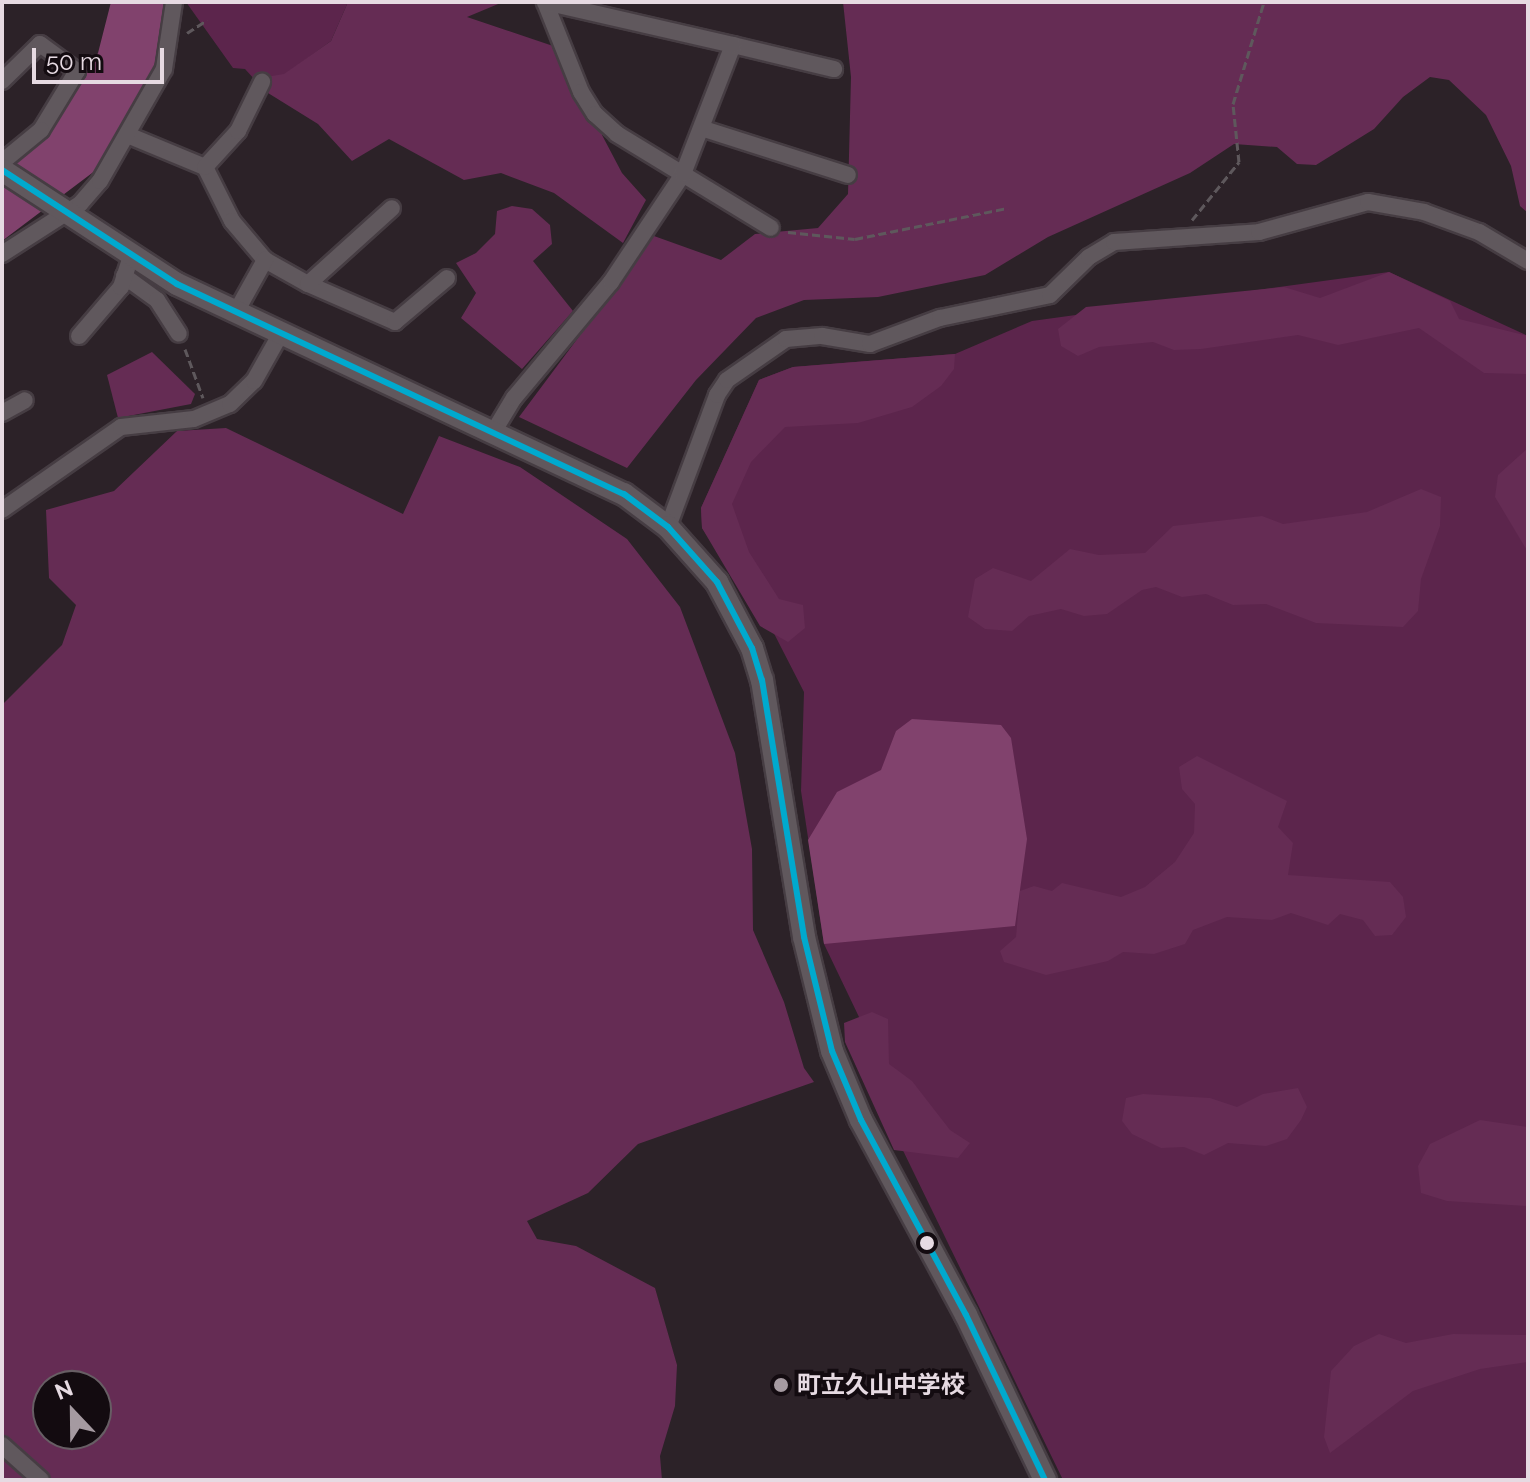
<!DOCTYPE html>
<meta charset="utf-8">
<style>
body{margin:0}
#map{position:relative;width:1530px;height:1482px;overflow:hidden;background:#2c2228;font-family:Raleway,"Noto Sans JP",sans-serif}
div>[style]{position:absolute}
.green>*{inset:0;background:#5c254c}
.forest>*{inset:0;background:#652c54}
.water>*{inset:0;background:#81426d}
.path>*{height:3px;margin-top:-1.5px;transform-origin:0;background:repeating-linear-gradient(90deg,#5e585c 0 8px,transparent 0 12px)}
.roads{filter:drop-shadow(2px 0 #463d43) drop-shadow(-2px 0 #463d43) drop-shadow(0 2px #463d43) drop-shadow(0 -2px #463d43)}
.street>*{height:16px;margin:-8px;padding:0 8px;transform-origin:8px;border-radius:8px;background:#60585d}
.secondary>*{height:22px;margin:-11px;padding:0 11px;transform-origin:11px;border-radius:11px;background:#60585d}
.bus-1>*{height:6px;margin:-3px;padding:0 3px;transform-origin:3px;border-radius:3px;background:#00a9ce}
.dots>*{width:22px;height:22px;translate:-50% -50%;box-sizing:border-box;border:4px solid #130b10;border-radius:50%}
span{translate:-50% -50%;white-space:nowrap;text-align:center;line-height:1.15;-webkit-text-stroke:8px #130b10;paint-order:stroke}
.poi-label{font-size:24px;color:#e6dae2;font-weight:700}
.left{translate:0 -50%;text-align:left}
.frame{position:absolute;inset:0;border:4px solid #e6dae2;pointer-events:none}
.north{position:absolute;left:32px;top:1370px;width:80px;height:80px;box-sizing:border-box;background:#130b10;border:2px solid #675e64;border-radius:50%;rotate:338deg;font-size:22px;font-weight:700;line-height:32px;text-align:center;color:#e6dae2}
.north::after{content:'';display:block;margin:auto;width:28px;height:36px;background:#a59aa1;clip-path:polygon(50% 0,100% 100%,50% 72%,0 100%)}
.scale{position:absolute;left:32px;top:48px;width:132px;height:36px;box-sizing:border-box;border:4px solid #e6dae2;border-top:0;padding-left:10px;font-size:24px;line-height:28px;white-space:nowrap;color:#e6dae2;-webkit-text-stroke:6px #130b10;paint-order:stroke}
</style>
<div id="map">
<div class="green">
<i style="clip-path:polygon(186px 2px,348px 2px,331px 41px,284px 75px,256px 81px,245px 69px,233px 68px)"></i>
<i style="clip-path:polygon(1389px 272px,1528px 336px,1528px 1480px,1063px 1480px,861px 1064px,859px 1017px,824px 944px,801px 791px,804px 692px,763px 612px,702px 528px,701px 508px,759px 380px,793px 367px,955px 354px,1032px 321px)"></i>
</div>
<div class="forest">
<i style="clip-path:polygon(348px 2px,503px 2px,467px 17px,559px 48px,603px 116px,602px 135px,622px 173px,646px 200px,623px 243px,554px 193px,501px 173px,464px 180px,389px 139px,352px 161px,318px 124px,268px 93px,266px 77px,284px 74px,331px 41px)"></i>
<i style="clip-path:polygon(843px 2px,1528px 2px,1528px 213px,1520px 206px,1511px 166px,1486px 115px,1449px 80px,1430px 77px,1403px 97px,1374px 129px,1316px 165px,1297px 164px,1277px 147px,1234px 144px,1190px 173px,1048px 237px,985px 275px,878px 297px,804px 300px,756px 318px,696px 380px,627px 468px,519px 417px,654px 236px,721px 260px,755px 234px,818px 228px,848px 194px,851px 77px)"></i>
<i style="clip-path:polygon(512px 206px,532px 209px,550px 225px,552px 244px,533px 261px,573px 311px,522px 369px,461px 318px,476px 293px,456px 263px,476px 253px,495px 234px,497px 211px)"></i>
<i style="clip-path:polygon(1389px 272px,1450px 301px,1459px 319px,1528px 336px,1528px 374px,1484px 373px,1419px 328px,1338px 345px,1298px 335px,1201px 349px,1174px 350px,1153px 342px,1099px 347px,1078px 356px,1061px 346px,1058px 329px,1086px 307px,1284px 287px,1320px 298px)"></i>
<i style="clip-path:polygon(152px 352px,195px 394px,191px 404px,118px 418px,107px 375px)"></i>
<i style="clip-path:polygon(955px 354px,954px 369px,941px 386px,912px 407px,858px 423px,785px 427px,751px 462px,732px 504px,749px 552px,779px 599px,803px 605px,805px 628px,788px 642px,760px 626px,702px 528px,701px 508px,759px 380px,793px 367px)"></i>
<i style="clip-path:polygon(evenodd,226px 428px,403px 514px,439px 436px,520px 467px,627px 539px,680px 607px,735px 753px,752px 849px,753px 930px,784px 1002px,804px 1068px,814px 1082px,638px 1144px,588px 1193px,527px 1221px,537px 1239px,576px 1246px,655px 1288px,677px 1365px,675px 1406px,660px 1456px,662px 1480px,2px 1480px,2px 705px,62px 645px,76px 605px,49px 578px,46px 510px,114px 491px,177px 431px,226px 428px,48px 1386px,96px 1386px,96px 1434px,48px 1434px,48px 1386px)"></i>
<i style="clip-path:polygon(1528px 448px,1528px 552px,1495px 497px,1498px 475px)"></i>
<i style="clip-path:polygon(1421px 489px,1441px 497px,1440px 526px,1421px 579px,1418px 611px,1403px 627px,1316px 623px,1266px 604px,1233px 605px,1206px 594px,1182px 597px,1156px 587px,1142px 590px,1107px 614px,1084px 616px,1061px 609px,1029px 616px,1012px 631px,985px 629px,968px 617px,975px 579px,993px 568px,1031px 581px,1070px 549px,1099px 555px,1145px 553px,1173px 526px,1262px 516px,1283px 524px,1367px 512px)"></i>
<i style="clip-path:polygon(1197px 756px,1287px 801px,1278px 827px,1293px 843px,1288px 875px,1390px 882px,1403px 897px,1406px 917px,1392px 935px,1375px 936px,1363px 920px,1340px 914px,1328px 925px,1291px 913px,1272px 920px,1227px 917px,1193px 930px,1185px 944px,1154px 954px,1123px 952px,1108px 961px,1046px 975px,1004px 962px,1000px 951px,1016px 937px,1020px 891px,1034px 886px,1052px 891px,1062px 883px,1121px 897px,1145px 887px,1175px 862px,1194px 833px,1195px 804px,1182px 789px,1179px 767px)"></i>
<i style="clip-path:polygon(872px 1012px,888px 1019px,889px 1064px,912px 1081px,950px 1130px,970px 1143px,958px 1158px,894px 1150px,845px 1042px,844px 1023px)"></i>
<i style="clip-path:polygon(1298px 1088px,1307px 1107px,1301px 1120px,1287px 1139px,1266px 1146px,1228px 1143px,1204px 1155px,1184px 1147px,1161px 1148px,1132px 1134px,1122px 1121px,1126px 1098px,1143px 1094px,1210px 1098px,1237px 1107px,1263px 1094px)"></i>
<i style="clip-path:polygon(1480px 1120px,1528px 1127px,1528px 1206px,1447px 1201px,1421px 1193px,1418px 1166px,1430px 1144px)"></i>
<i style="clip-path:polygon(1379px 1334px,1406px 1343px,1453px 1334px,1528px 1335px,1528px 1362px,1480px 1369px,1413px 1391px,1330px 1453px,1324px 1437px,1331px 1371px,1354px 1346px)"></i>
</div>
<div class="water">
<i style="clip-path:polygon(111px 2px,164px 2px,170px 25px,154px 73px,108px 161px,2px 241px,2px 174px,50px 133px,71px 100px,98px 53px)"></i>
<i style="clip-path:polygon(912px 719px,1001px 725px,1011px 738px,1027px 839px,1015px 926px,824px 944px,808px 840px,837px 792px,881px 770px,896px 731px)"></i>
</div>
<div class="path">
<i style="left:187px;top:33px;width:24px;rotate:-33deg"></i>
<i style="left:1192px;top:220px;width:75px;rotate:-51deg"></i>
<i style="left:1239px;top:162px;width:58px;rotate:-95.9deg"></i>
<i style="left:1233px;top:104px;width:107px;rotate:-73.1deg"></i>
<i style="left:788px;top:232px;width:67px;rotate:6deg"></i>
<i style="left:855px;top:239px;width:156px;rotate:-11.5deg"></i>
<i style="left:185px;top:349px;width:52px;rotate:69.8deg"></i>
</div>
<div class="roads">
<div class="street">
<i style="left:545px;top:2px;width:97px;rotate:68.2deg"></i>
<i style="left:581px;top:92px;width:26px;rotate:58deg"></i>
<i style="left:595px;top:114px;width:30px;rotate:42deg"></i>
<i style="left:617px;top:134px;width:180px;rotate:31.4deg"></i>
<i style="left:733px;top:45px;width:104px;rotate:13.4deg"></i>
<i style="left:2px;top:81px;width:53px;rotate:-44.2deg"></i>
<i style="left:40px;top:44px;width:46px;rotate:36.1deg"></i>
<i style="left:77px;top:71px;width:69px;rotate:121.4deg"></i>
<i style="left:41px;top:130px;width:50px;rotate:140.6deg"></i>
<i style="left:704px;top:129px;width:151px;rotate:17.7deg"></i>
<i style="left:130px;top:136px;width:81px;rotate:22.5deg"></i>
<i style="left:205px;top:167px;width:60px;rotate:63.4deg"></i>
<i style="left:232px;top:221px;width:51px;rotate:49.8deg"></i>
<i style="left:265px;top:260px;width:49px;rotate:29.2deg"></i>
<i style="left:308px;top:284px;width:95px;rotate:23.6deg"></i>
<i style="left:395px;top:322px;width:68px;rotate:-40.2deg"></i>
<i style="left:205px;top:167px;width:49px;rotate:-47.5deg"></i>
<i style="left:238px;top:131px;width:55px;rotate:-63.9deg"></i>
<i style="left:2px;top:254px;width:93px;rotate:-32.7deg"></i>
<i style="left:80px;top:204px;width:30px;rotate:-49deg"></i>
<i style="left:100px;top:181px;width:129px;rotate:-60.3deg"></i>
<i style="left:164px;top:69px;width:68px;rotate:-81.5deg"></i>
<i style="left:124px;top:276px;width:41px;rotate:36deg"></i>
<i style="left:157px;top:300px;width:40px;rotate:57.1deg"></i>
<i style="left:308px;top:284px;width:113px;rotate:-42.1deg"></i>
<i style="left:236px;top:312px;width:60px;rotate:-60.9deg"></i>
<i style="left:79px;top:336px;width:65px;rotate:-49.4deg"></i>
<i style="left:121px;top:287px;width:33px;rotate:-72deg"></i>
<i style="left:2px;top:413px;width:26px;rotate:-29deg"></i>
<i style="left:494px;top:431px;width:39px;rotate:-59deg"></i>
<i style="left:514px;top:398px;width:151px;rotate:-50.1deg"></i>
<i style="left:611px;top:282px;width:130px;rotate:-56.3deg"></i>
<i style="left:683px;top:174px;width:138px;rotate:-68.8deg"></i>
<i style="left:733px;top:45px;width:193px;rotate:-167.1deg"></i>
<i style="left:2px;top:510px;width:145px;rotate:-34.9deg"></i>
<i style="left:121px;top:427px;width:73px;rotate:-6.3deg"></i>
<i style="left:194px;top:419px;width:39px;rotate:-23deg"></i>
<i style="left:230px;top:404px;width:33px;rotate:-44deg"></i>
<i style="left:254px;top:381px;width:55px;rotate:-60.6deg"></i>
<i style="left:668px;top:527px;width:141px;rotate:-69.6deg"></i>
<i style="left:717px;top:395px;width:18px;rotate:-56deg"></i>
<i style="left:727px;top:380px;width:72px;rotate:-34.8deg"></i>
<i style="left:786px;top:339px;width:36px;rotate:-5deg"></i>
<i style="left:822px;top:336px;width:49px;rotate:9.5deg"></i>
<i style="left:870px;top:344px;width:75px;rotate:-20.4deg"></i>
<i style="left:940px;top:318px;width:112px;rotate:-11.8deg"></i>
<i style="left:1050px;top:295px;width:54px;rotate:-44.3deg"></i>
<i style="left:1089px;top:257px;width:29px;rotate:-31deg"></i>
<i style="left:1114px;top:242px;width:145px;rotate:-3.9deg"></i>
<i style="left:1259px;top:232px;width:113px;rotate:-15.4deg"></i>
<i style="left:1368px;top:202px;width:57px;rotate:10.1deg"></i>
<i style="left:1424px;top:212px;width:59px;rotate:20deg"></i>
<i style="left:1479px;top:232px;width:57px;rotate:30.6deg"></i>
<i style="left:2px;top:1445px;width:52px;rotate:41.9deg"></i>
</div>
<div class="secondary">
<i style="left:2px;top:170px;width:209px;rotate:33.1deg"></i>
<i style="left:177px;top:284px;width:494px;rotate:25.2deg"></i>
<i style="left:624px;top:494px;width:55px;rotate:36.9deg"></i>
<i style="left:668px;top:527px;width:74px;rotate:48.3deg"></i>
<i style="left:717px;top:582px;width:75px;rotate:62.1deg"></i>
<i style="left:752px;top:648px;width:34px;rotate:73deg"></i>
<i style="left:762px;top:680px;width:260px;rotate:80.7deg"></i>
<i style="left:804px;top:937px;width:117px;rotate:76.2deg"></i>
<i style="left:832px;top:1051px;width:75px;rotate:67.2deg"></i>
<i style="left:861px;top:1120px;width:221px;rotate:61.7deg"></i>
<i style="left:966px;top:1315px;width:183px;rotate:64.4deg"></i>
</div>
</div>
<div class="bus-1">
<i style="left:2px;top:170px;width:209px;rotate:33.1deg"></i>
<i style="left:177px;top:284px;width:494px;rotate:25.2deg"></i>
<i style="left:624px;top:494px;width:55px;rotate:36.9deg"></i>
<i style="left:668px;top:527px;width:74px;rotate:48.3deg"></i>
<i style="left:717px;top:582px;width:75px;rotate:62.1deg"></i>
<i style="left:752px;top:648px;width:34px;rotate:73deg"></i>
<i style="left:762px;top:680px;width:260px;rotate:80.7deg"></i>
<i style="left:804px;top:937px;width:117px;rotate:76.2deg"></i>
<i style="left:832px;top:1051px;width:75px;rotate:67.2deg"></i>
<i style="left:861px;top:1120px;width:221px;rotate:61.7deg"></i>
<i style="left:966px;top:1315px;width:183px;rotate:64.4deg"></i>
</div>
<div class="dots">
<i style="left:927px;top:1243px;background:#e6dae2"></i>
<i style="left:781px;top:1385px;background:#a59aa1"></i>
</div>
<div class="poi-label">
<span class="left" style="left:797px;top:1385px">町立久山中学校</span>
</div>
<div class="frame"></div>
<div class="north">N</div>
<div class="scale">50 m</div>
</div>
